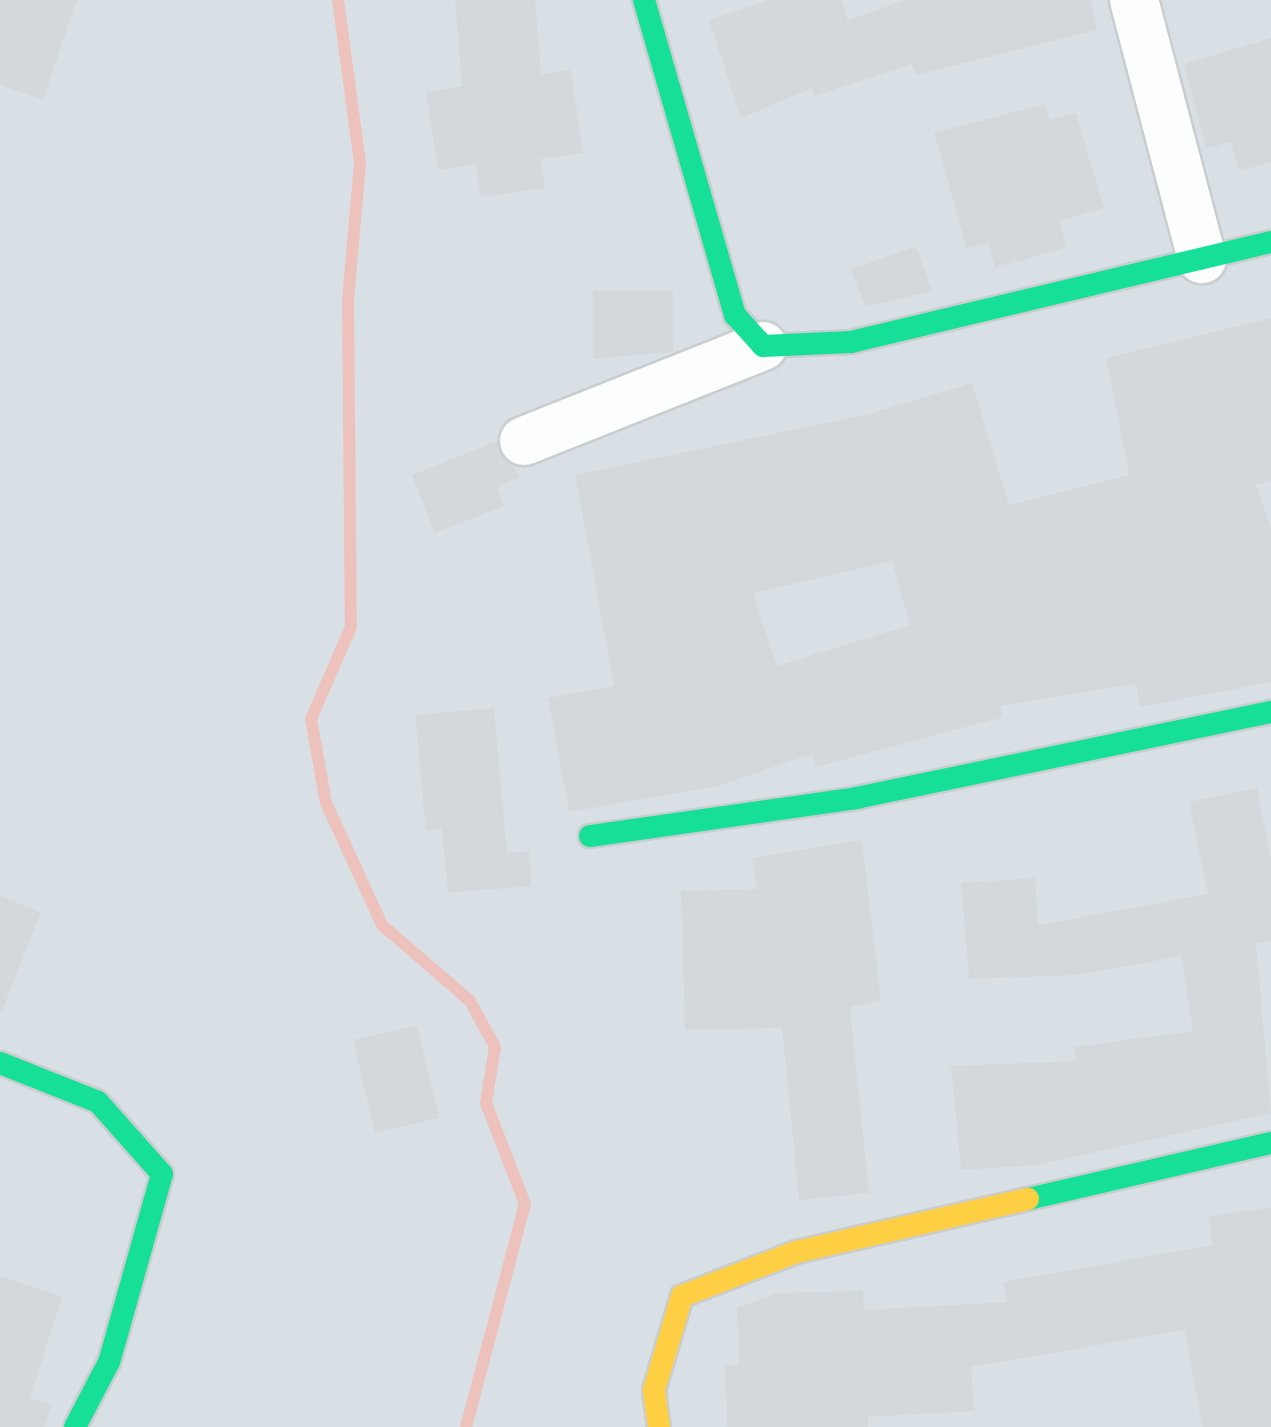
<!DOCTYPE html>
<style>
body{margin:0}
#map{position:relative;width:1271px;height:1427px;overflow:hidden;background:#eceff1;font-family:Rubik,sans-serif}
div>[style]{position:absolute}
.residential>*{inset:0;background:#d9e0e5}
.stream>*{height:12px;margin:-6px;padding:0 6px;transform-origin:6px;border-radius:6px;background:#edc2bd}
.building>*{inset:0;background:#d4d8db}
.roads{filter:drop-shadow(2px 0 #c9cdcf) drop-shadow(-2px 0 #c9cdcf) drop-shadow(0 2px #c9cdcf) drop-shadow(0 -2px #c9cdcf)}
.street>*{height:48px;margin:-24px;padding:0 24px;transform-origin:24px;border-radius:24px;background:#fcfdfd}
.fast>*{height:22px;margin:-11px;padding:0 11px;transform-origin:11px;border-radius:11px;background:#16e098}
.slow>*{height:22px;margin:-11px;padding:0 11px;transform-origin:11px;border-radius:11px;background:#ffcf43}
span{translate:-50% -50%;white-space:nowrap;text-align:center;line-height:1.15;-webkit-text-stroke:10px #fff;paint-order:stroke}
</style>
<div id="map">
<div class="residential">
<i style="clip-path:polygon(0 0,1271px 0,1271px 1427px,0 1427px)"></i>
</div>
<div class="stream">
<i style="left:338px;top:0;width:164px;rotate:82.3deg"></i>
<i style="left:360px;top:163px;width:138px;rotate:95deg"></i>
<i style="left:348px;top:300px;width:327px;rotate:89.5deg"></i>
<i style="left:351px;top:627px;width:100px;rotate:113.5deg"></i>
<i style="left:311px;top:719px;width:85px;rotate:79.9deg"></i>
<i style="left:326px;top:803px;width:134px;rotate:65.3deg"></i>
<i style="left:382px;top:925px;width:116px;rotate:40.8deg"></i>
<i style="left:470px;top:1001px;width:52px;rotate:61.5deg"></i>
<i style="left:495px;top:1047px;width:57px;rotate:99.1deg"></i>
<i style="left:486px;top:1103px;width:108px;rotate:68.9deg"></i>
<i style="left:525px;top:1204px;width:231px;rotate:104.8deg"></i>
</div>
<div class="building">
<i style="clip-path:polygon(0 0,77px 0,43px 100px,0 85px)"></i>
<i style="clip-path:polygon(455px 0,535px 0,541px 74px,571px 70px,583px 153px,540px 159px,545px 188px,481px 197px,475px 164px,438px 170px,426px 92px,462px 86px)"></i>
<i style="clip-path:polygon(769px 0,841px 0,848px 20px,905px 0,1091px 0,1097px 30px,916px 75px,912px 64px,814px 96px,812px 88px,741px 118px,709px 20px)"></i>
<i style="clip-path:polygon(1271px 38px,1271px 162px,1239px 170px,1231px 142px,1206px 148px,1184px 64px)"></i>
<i style="clip-path:polygon(1045px 104px,1050px 120px,1076px 113px,1104px 208px,1059px 221px,1067px 247px,995px 268px,988px 242px,967px 248px,934px 133px)"></i>
<i style="clip-path:polygon(916px 246px,932px 291px,865px 307px,851px 269px)"></i>
<i style="clip-path:polygon(593px 291px,673px 291px,673px 352px,593px 359px)"></i>
<i style="clip-path:polygon(evenodd,1271px 318px,1271px 481px,1256px 485px,1271px 529px,1271px 682px,1140px 707px,1136px 684px,1000px 706px,1003px 717px,816px 767px,812px 754px,714px 787px,569px 812px,548px 698px,614px 686px,575px 475px,869px 414px,972px 383px,1009px 505px,1129px 475px,1106px 358px,1271px 318px,892px 561px,910px 625px,777px 666px,753px 593px,892px 561px)"></i>
<i style="clip-path:polygon(497px 441px,520px 477px,497px 487px,504px 506px,435px 533px,412px 475px)"></i>
<i style="clip-path:polygon(494px 708px,507px 853px,529px 851px,531px 886px,448px 893px,442px 829px,426px 831px,415px 715px)"></i>
<i style="clip-path:polygon(1257px 788px,1271px 859px,1271px 941px,1256px 944px,1271px 1113px,1037px 1165px,961px 1170px,951px 1066px,1076px 1061px,1074px 1047px,1193px 1031px,1181px 956px,1079px 975px,969px 979px,961px 883px,1035px 878px,1038px 925px,1208px 894px,1189px 802px)"></i>
<i style="clip-path:polygon(862px 840px,881px 1001px,850px 1007px,869px 1193px,799px 1200px,782px 1028px,685px 1030px,681px 891px,757px 889px,752px 858px)"></i>
<i style="clip-path:polygon(0 896px,41px 912px,2px 1011px,0 1010px)"></i>
<i style="clip-path:polygon(417px 1025px,439px 1118px,375px 1133px,353px 1040px)"></i>
<i style="clip-path:polygon(1271px 1207px,1271px 1427px,1202px 1427px,1185px 1330px,971px 1367px,974px 1411px,868px 1417px,868px 1427px,727px 1427px,725px 1365px,739px 1365px,737px 1308px,777px 1293px,863px 1291px,864px 1310px,1007px 1302px,1003px 1282px,1213px 1245px,1208px 1217px)"></i>
<i style="clip-path:polygon(0 1276px,62px 1297px,30px 1398px,52px 1404px,44px 1427px,0 1427px)"></i>
</div>
<div class="roads">
<div class="street">
<i style="left:1134px;top:0;width:268px;rotate:75.3deg"></i>
<i style="left:524px;top:441px;width:257px;rotate:-21.7deg"></i>
</div>
<div class="fast">
<i style="left:644px;top:0;width:328px;rotate:73.9deg"></i>
<i style="left:735px;top:315px;width:42px;rotate:47.9deg"></i>
<i style="left:763px;top:346px;width:88px;rotate:-2.6deg"></i>
<i style="left:851px;top:342px;width:432px;rotate:-13.4deg"></i>
<i style="left:590px;top:836px;width:269px;rotate:-8.1deg"></i>
<i style="left:856px;top:798px;width:424px;rotate:-11.7deg"></i>
<i style="left:0;top:1063px;width:105px;rotate:21.7deg"></i>
<i style="left:98px;top:1102px;width:96px;rotate:48.4deg"></i>
<i style="left:162px;top:1174px;width:195px;rotate:105.7deg"></i>
<i style="left:109px;top:1362px;width:73px;rotate:117.6deg"></i>
<i style="left:1028px;top:1199px;width:249px;rotate:-13deg"></i>
</div>
<div class="slow">
<i style="left:659px;top:1427px;width:37px;rotate:-98deg"></i>
<i style="left:654px;top:1390px;width:98px;rotate:-73.4deg"></i>
<i style="left:682px;top:1296px;width:122px;rotate:-21.1deg"></i>
<i style="left:796px;top:1252px;width:238px;rotate:-12.9deg"></i>
</div>
</div>
</div>
